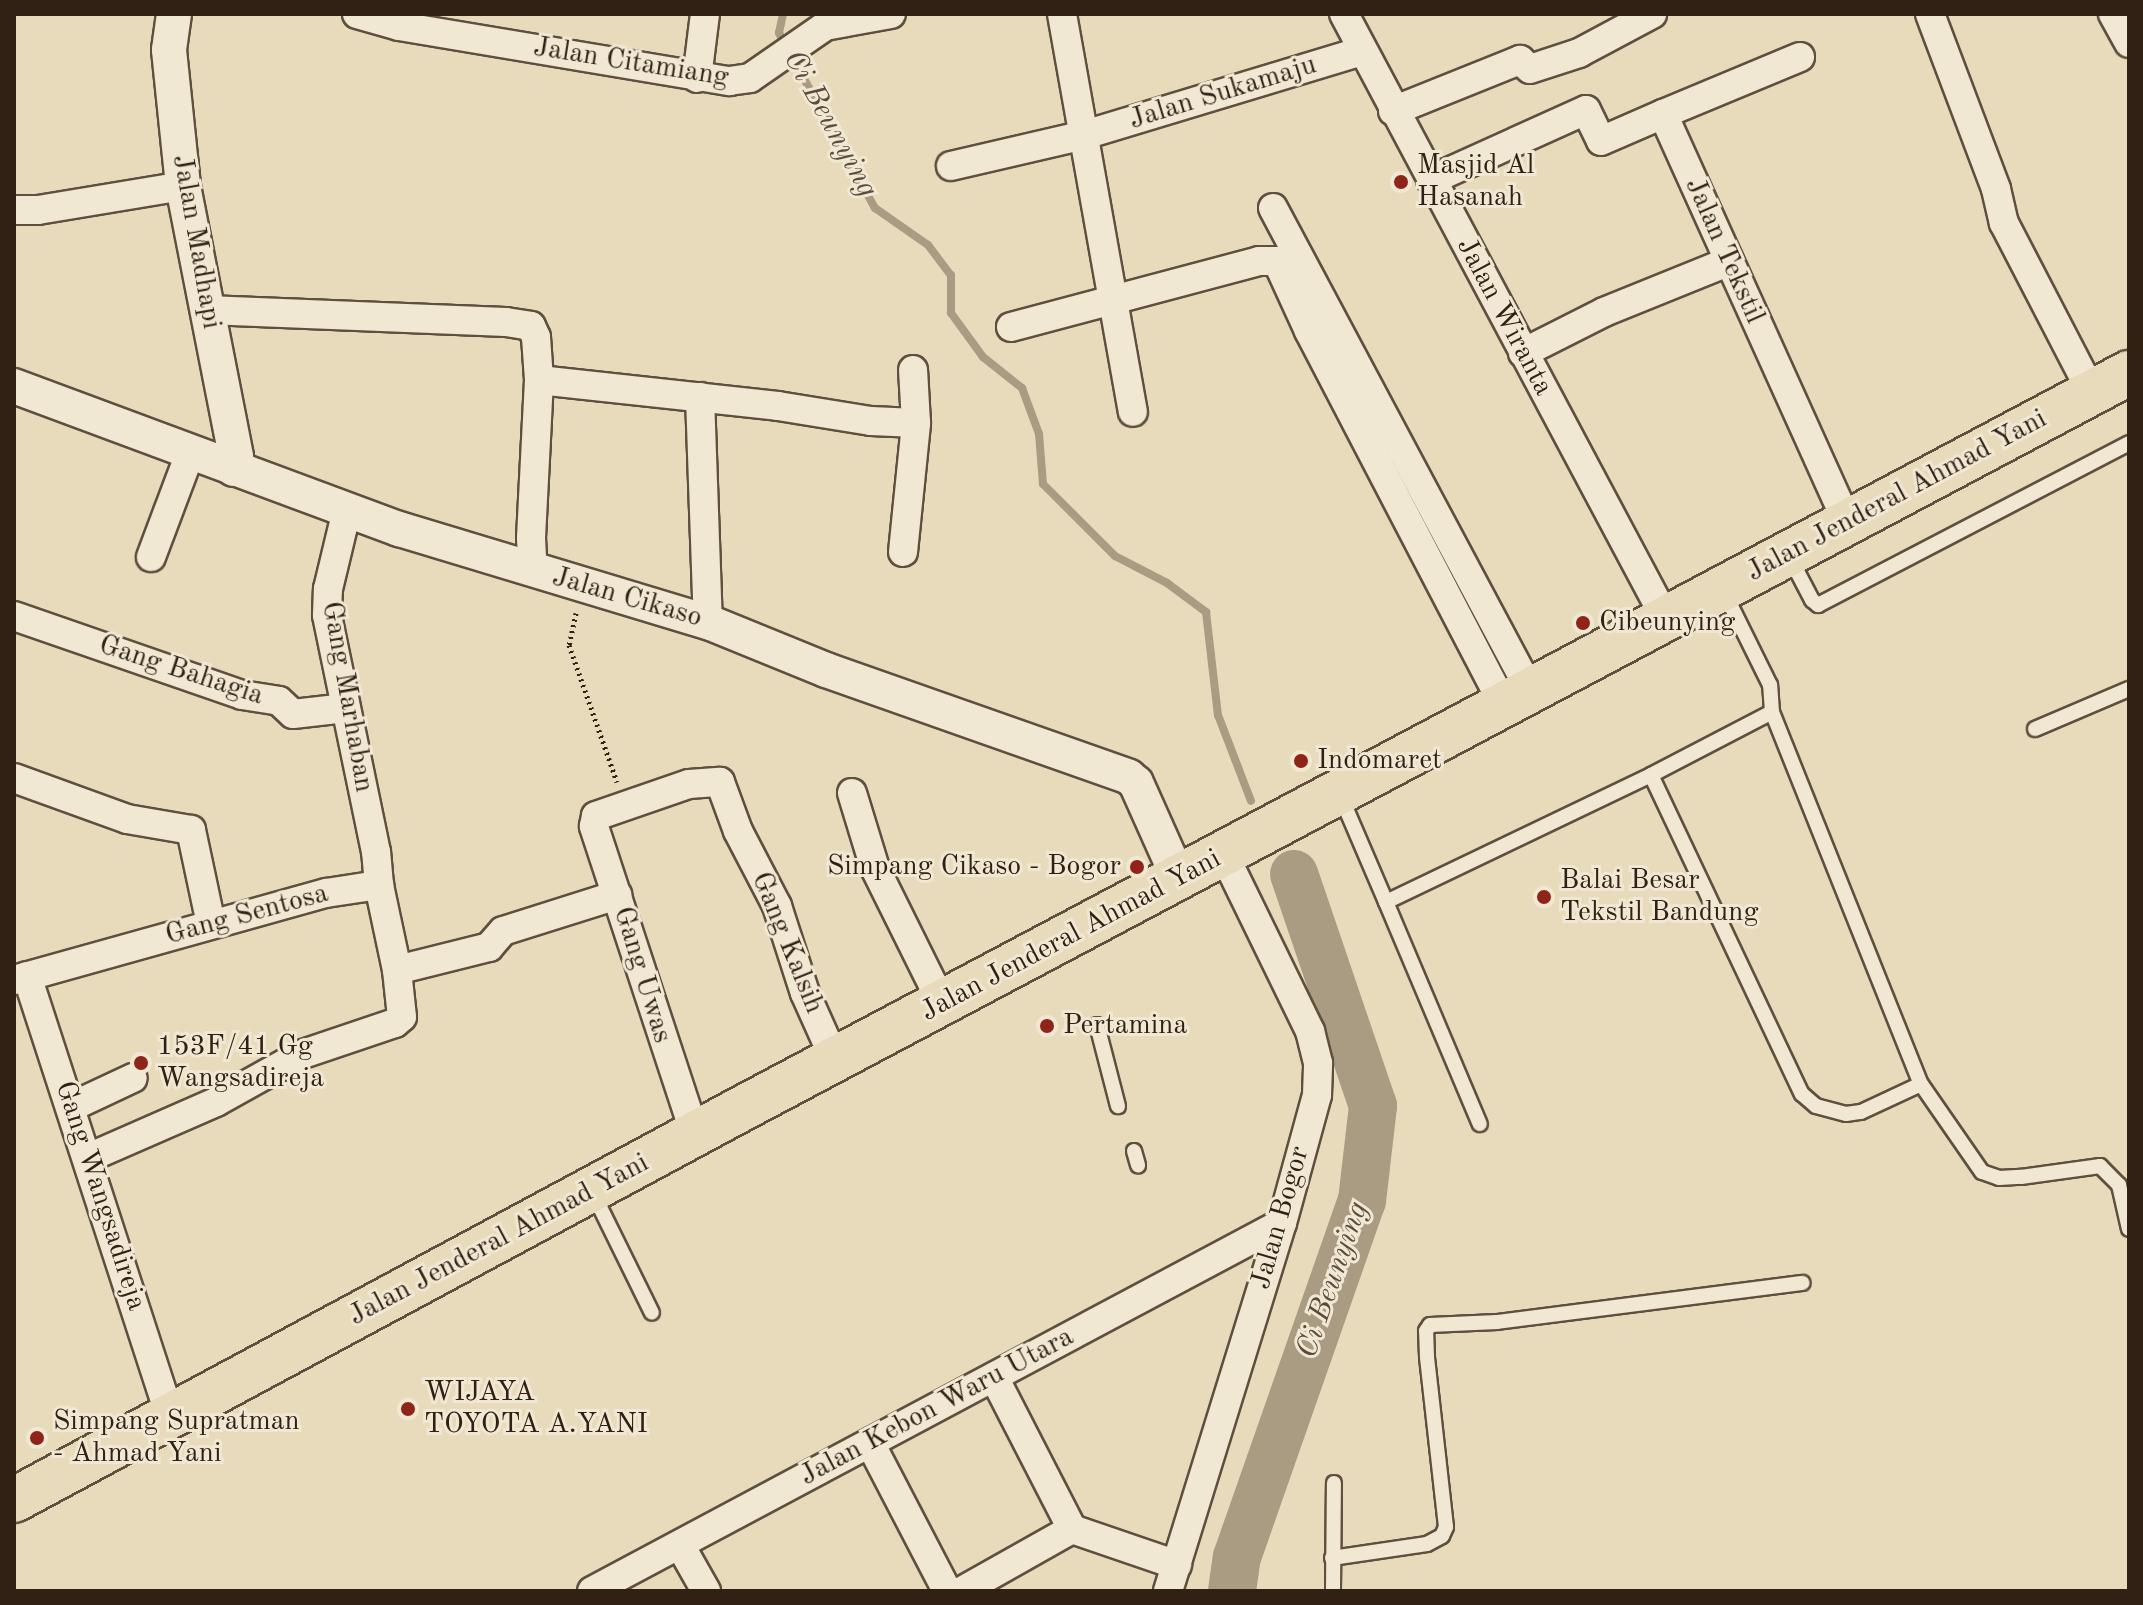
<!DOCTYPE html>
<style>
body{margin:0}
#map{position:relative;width:2143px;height:1605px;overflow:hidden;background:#e8dbbc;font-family:"Old Standard TT",serif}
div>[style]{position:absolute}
.stream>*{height:8px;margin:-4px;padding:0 4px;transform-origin:4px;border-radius:4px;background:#aa9b83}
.river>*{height:48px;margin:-24px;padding:0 24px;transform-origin:24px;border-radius:24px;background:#aa9b83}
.path>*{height:5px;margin-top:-2.5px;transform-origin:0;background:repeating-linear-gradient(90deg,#312014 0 2px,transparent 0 6px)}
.roads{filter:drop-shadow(2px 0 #5f4f3e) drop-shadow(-2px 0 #5f4f3e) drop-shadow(0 2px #5f4f3e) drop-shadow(0 -2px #5f4f3e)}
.service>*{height:14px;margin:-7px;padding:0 7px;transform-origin:7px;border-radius:7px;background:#f0e8d3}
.minor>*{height:28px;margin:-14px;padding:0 14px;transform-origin:14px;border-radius:14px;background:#f0e8d3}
.tertiary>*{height:34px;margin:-17px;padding:0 17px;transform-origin:17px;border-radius:17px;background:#f0e8d3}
.primary>*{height:44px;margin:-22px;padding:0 22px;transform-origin:22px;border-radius:22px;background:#e8dbbc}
.dots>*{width:22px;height:22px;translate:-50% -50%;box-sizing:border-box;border:4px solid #f0e8d3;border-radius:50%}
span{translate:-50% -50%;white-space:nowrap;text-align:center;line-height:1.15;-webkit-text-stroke:6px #f0e8d3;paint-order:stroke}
.street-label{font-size:28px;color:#312014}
.poi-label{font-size:28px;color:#312014}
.left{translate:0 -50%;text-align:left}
.right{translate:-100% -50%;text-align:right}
.water-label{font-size:30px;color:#5b4b3b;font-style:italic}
.frame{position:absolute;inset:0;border:16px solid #312014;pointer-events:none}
</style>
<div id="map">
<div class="stream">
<i style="left:783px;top:14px;width:19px;rotate:102deg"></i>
<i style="left:779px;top:33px;width:200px;rotate:61.3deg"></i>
<i style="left:875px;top:208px;width:65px;rotate:34.9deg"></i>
<i style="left:928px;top:245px;width:38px;rotate:53deg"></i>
<i style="left:951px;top:275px;width:38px;rotate:90deg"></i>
<i style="left:951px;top:313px;width:54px;rotate:54deg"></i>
<i style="left:983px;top:357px;width:50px;rotate:38.5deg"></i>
<i style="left:1022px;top:388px;width:49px;rotate:69.7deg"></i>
<i style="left:1039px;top:434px;width:50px;rotate:85.4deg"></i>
<i style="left:1043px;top:484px;width:102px;rotate:45deg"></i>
<i style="left:1115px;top:556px;width:59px;rotate:27.4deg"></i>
<i style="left:1167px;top:583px;width:49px;rotate:36.6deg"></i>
<i style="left:1206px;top:612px;width:104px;rotate:83.4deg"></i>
<i style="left:1218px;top:715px;width:92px;rotate:69deg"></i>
</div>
<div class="river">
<i style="left:1232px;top:1591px;width:34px;rotate:-82deg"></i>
<i style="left:1237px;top:1557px;width:377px;rotate:-70.7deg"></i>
<i style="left:1362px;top:1201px;width:96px;rotate:-83.4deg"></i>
<i style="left:1373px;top:1106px;width:245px;rotate:-108.8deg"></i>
</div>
<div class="path">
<i style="left:576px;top:613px;width:33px;rotate:102deg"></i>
<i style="left:569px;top:645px;width:145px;rotate:70.7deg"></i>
</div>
<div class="roads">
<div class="service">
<i style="left:1789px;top:556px;width:50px;rotate:62.4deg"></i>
<i style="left:1812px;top:600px;width:8px;rotate:40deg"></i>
<i style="left:1818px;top:605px;width:351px;rotate:-27.5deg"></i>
<i style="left:1772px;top:712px;width:401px;rotate:68.2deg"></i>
<i style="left:1921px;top:1084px;width:107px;rotate:55.3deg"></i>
<i style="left:1982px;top:1172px;width:18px;rotate:19deg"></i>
<i style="left:1999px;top:1178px;width:22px;rotate:-3deg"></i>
<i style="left:2021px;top:1177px;width:80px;rotate:-7.9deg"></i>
<i style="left:2100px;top:1166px;width:27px;rotate:45deg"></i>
<i style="left:2119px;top:1185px;width:45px;rotate:77.2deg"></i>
<i style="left:2035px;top:729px;width:102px;rotate:-23.1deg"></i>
<i style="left:1651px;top:775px;width:353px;rotate:64.7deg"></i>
<i style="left:1802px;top:1094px;width:18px;rotate:41deg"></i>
<i style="left:1816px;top:1106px;width:31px;rotate:15deg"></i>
<i style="left:1846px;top:1114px;width:15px;rotate:-8deg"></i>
<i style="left:1861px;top:1112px;width:66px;rotate:-25deg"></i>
<i style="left:1341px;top:797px;width:114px;rotate:66.8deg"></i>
<i style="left:1386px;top:902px;width:294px;rotate:-25.6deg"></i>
<i style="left:1651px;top:775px;width:136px;rotate:-27.5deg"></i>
<i style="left:1772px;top:712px;width:27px;rotate:-94deg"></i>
<i style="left:1770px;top:685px;width:104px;rotate:-116.3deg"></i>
<i style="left:1386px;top:902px;width:241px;rotate:67.1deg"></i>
<i style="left:1097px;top:1025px;width:84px;rotate:75.5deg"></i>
<i style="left:1134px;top:1151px;width:15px;rotate:74deg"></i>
<i style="left:594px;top:1195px;width:131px;rotate:63.8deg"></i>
<i style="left:1332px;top:1558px;width:96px;rotate:-8.4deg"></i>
<i style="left:1427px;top:1544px;width:17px;rotate:-28deg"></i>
<i style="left:1442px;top:1536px;width:10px;rotate:-66deg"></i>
<i style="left:1446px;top:1527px;width:171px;rotate:-96.4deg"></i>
<i style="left:1427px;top:1357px;width:26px;rotate:-92deg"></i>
<i style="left:1426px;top:1331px;width:7px;rotate:-56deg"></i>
<i style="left:1430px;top:1325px;width:67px;rotate:-2.6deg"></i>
<i style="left:1497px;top:1322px;width:308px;rotate:-7.3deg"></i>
<i style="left:1333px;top:1591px;width:108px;rotate:-89.5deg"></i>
</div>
<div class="minor">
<i style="left:357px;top:14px;width:44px;rotate:15.9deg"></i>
<i style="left:399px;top:26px;width:335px;rotate:9.5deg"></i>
<i style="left:729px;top:81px;width:21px;rotate:-8deg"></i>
<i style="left:750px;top:78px;width:91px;rotate:-34.7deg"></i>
<i style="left:825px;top:26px;width:67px;rotate:-10.3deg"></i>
<i style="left:1062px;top:14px;width:404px;rotate:79.9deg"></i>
<i style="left:1344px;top:14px;width:685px;rotate:61.98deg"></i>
<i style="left:1930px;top:14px;width:187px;rotate:69.3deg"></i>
<i style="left:1996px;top:189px;width:35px;rotate:77deg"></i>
<i style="left:2004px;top:223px;width:191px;rotate:62.6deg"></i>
<i style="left:2113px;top:14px;width:33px;rotate:61deg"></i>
<i style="left:1800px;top:57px;width:148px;rotate:157.4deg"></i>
<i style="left:1663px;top:114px;width:449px;rotate:65.7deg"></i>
<i style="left:697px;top:78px;width:64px;rotate:-82.9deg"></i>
<i style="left:1393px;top:111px;width:137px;rotate:-21.9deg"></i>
<i style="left:1520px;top:60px;width:13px;rotate:42deg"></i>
<i style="left:1530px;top:69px;width:52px;rotate:-18.1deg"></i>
<i style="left:1579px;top:53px;width:83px;rotate:-28.1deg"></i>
<i style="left:951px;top:166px;width:137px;rotate:-13.1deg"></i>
<i style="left:1084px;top:135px;width:290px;rotate:-16.8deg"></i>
<i style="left:1431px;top:180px;width:170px;rotate:-24.3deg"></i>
<i style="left:1586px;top:110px;width:34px;rotate:64deg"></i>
<i style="left:1601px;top:141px;width:68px;rotate:-23.5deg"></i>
<i style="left:1273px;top:208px;width:548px;rotate:61.94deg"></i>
<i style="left:14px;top:210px;width:24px"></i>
<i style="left:38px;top:210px;width:147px;rotate:-9.4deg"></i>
<i style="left:207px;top:310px;width:299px;rotate:2.3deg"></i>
<i style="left:506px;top:322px;width:25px;rotate:9deg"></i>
<i style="left:531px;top:326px;width:12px;rotate:66deg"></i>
<i style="left:536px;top:337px;width:43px;rotate:86deg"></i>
<i style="left:539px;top:380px;width:158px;rotate:92.9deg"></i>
<i style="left:531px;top:538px;width:33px;rotate:87deg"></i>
<i style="left:1011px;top:327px;width:257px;rotate:-14.9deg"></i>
<i style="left:1259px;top:261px;width:18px"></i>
<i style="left:1277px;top:261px;width:77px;rotate:65.4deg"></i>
<i style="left:1309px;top:331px;width:423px;rotate:62.5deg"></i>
<i style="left:1523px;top:353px;width:91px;rotate:-26.8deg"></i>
<i style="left:1604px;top:312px;width:134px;rotate:-22deg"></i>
<i style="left:539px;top:380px;width:240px;rotate:6.2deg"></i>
<i style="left:778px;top:406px;width:94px;rotate:9.2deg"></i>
<i style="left:871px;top:421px;width:45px;rotate:2.5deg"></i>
<i style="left:700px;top:397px;width:225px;rotate:88deg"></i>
<i style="left:903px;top:552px;width:130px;rotate:-84.2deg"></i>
<i style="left:916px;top:423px;width:53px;rotate:-93.2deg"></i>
<i style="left:151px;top:557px;width:111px;rotate:-69.4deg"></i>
<i style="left:14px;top:616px;width:241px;rotate:19.1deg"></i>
<i style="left:242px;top:695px;width:37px;rotate:9deg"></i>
<i style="left:279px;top:701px;width:19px;rotate:43deg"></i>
<i style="left:293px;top:714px;width:53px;rotate:-6.5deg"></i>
<i style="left:14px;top:778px;width:120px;rotate:19.9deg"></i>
<i style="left:127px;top:819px;width:65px;rotate:9.8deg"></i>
<i style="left:191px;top:830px;width:96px;rotate:78deg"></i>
<i style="left:852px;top:793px;width:78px;rotate:73deg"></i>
<i style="left:875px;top:868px;width:153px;rotate:63.6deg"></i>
<i style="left:397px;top:970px;width:95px;rotate:-14deg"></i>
<i style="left:489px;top:947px;width:21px;rotate:-49deg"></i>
<i style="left:503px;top:931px;width:120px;rotate:-17.5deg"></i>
<i style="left:27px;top:976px;width:464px;rotate:72deg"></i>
<i style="left:14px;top:980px;width:324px;rotate:-15.6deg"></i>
<i style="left:326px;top:893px;width:54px;rotate:-8.6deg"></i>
<i style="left:71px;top:1107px;width:68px;rotate:-25.1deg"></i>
<i style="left:695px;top:1134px;width:324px;rotate:-108.2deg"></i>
<i style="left:594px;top:826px;width:10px;rotate:-79deg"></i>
<i style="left:596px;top:816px;width:98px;rotate:-19deg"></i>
<i style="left:689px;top:784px;width:31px;rotate:-4deg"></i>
<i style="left:720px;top:782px;width:52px;rotate:69.8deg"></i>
<i style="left:738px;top:831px;width:85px;rotate:62.5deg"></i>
<i style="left:777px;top:906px;width:91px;rotate:72.2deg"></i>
<i style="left:805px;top:993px;width:73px;rotate:65.9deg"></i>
<i style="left:88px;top:1158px;width:140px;rotate:-23.6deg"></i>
<i style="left:216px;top:1102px;width:96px;rotate:-29.2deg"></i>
<i style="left:300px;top:1055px;width:100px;rotate:-18.6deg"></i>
<i style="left:395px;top:1023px;width:9px;rotate:-41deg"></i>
<i style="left:402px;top:1017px;width:47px;rotate:-96.1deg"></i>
<i style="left:397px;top:970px;width:87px;rotate:-102deg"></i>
<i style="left:379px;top:885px;width:33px;rotate:-95deg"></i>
<i style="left:376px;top:852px;width:242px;rotate:-101.7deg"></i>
<i style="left:327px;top:615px;width:26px;rotate:-88deg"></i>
<i style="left:328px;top:589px;width:81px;rotate:-76.5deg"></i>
<i style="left:994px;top:1377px;width:171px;rotate:62.8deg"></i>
<i style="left:1072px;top:1529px;width:111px;rotate:18.9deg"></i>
<i style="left:870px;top:1443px;width:167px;rotate:62.5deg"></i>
<i style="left:680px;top:1545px;width:53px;rotate:60.5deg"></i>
<i style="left:592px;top:1591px;width:782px;rotate:-28.07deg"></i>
<i style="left:962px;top:1591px;width:126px;rotate:-29.4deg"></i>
<i style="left:1168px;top:1591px;width:385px;rotate:-72.8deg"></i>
<i style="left:1282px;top:1223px;width:133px;rotate:-74.7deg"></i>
<i style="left:1317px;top:1095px;width:32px;rotate:-88deg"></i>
<i style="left:1318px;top:1063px;width:33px;rotate:-104deg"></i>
<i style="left:1310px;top:1031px;width:196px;rotate:-116deg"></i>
</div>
<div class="tertiary">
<i style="left:174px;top:14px;width:36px;rotate:98deg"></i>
<i style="left:169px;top:50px;width:137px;rotate:84.1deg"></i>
<i style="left:183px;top:186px;width:276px;rotate:78.9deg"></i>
<i style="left:236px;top:457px;width:12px;rotate:104deg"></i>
<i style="left:14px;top:386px;width:411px;rotate:20.4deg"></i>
<i style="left:399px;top:529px;width:323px;rotate:16.8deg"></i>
<i style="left:708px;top:622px;width:127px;rotate:22.1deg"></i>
<i style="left:826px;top:670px;width:321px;rotate:19.4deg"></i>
<i style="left:1129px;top:777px;width:9px;rotate:41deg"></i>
<i style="left:1136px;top:783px;width:105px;rotate:65.9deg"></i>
</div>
<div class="primary">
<i style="left:14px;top:1500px;width:828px;rotate:-28.27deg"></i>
<i style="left:743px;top:1108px;width:1569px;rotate:-27.94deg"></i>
</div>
</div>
<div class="dots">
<i style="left:1401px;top:182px;background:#8f2418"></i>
<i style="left:1583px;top:623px;background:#8f2418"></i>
<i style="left:1301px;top:761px;background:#8f2418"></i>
<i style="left:1137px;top:867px;background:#8f2418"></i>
<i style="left:1544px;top:897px;background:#8f2418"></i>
<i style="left:1047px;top:1026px;background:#8f2418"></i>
<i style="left:141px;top:1063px;background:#8f2418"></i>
<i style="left:408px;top:1409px;background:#8f2418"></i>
<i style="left:37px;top:1438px;background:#8f2418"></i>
</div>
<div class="street-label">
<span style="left:631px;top:63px;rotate:9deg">Jalan Citamiang</span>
<span style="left:1223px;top:93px;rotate:-17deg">Jalan Sukamaju</span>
<span style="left:196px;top:242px;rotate:80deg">Jalan Madhapi</span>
<span style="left:1724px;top:251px;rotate:66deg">Jalan Tekstil</span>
<span style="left:1504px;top:317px;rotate:62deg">Jalan Wiranta</span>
<span style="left:1897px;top:496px;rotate:-28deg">Jalan Jenderal Ahmad Yani</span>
<span style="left:627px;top:598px;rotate:16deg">Jalan Cikaso</span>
<span style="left:181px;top:671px;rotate:18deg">Gang Bahagia</span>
<span style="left:347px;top:697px;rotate:80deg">Gang Marhaban</span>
<span style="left:247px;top:915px;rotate:-15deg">Gang Sentosa</span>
<span style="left:1071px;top:936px;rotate:-28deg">Jalan Jenderal Ahmad Yani</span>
<span style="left:787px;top:943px;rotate:68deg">Gang Kalsih</span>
<span style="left:642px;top:975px;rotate:73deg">Gang Uwas</span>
<span style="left:100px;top:1196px;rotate:72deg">Gang Wangsadireja</span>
<span style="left:1281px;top:1218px;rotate:-74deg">Jalan Bogor</span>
<span style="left:499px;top:1240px;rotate:-28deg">Jalan Jenderal Ahmad Yani</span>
<span style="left:937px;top:1407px;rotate:-28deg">Jalan Kebon Waru Utara</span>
</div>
<div class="poi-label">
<span class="left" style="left:1417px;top:182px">Masjid Al<br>Hasanah</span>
<span class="left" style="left:1599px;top:623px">Cibeunying</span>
<span class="left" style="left:1317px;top:761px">Indomaret</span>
<span class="right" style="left:1121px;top:867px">Simpang Cikaso - Bogor</span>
<span class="left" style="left:1560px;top:897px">Balai Besar<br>Tekstil Bandung</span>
<span class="left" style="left:1063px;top:1026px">Pertamina</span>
<span class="left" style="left:157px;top:1063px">153F/41 Gg<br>Wangsadireja</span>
<span class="left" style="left:424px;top:1409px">WIJAYA<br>TOYOTA A.YANI</span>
<span class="left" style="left:53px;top:1438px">Simpang Supratman<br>- Ahmad Yani</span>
</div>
<div class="water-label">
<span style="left:830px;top:124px;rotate:61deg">Ci Beunying</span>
<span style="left:1333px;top:1280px;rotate:-71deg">Ci Beunying</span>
</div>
<div class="frame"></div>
</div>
